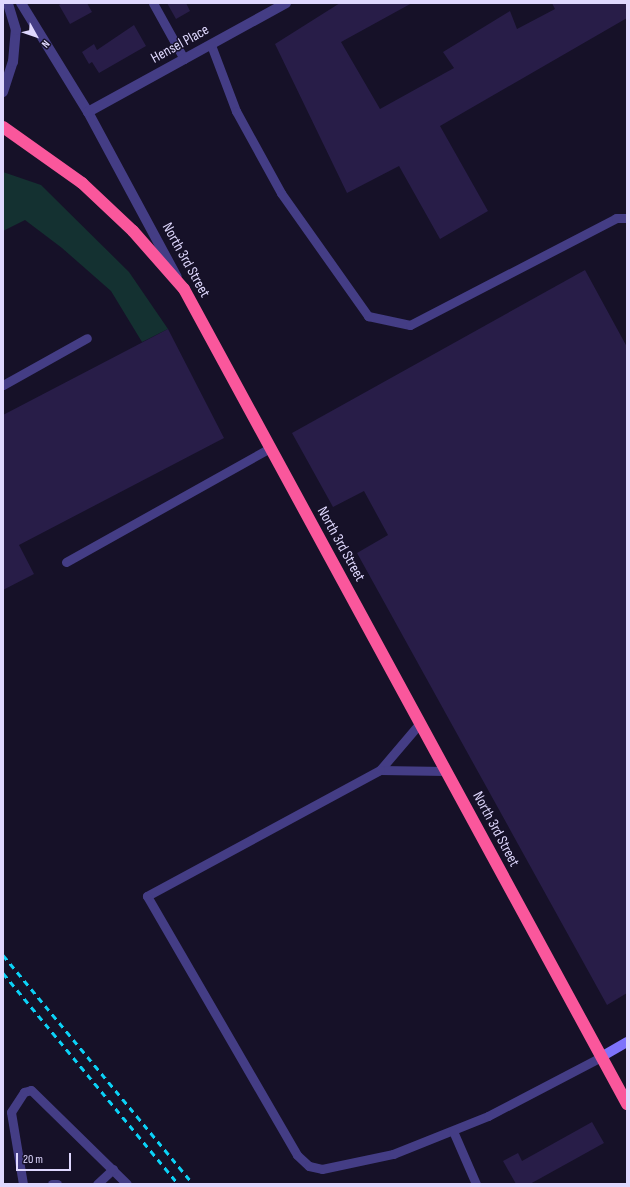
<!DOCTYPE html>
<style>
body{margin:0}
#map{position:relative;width:630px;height:1187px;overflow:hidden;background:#161128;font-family:"Sofia Sans Condensed",sans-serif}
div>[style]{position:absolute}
.green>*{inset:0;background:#143131}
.building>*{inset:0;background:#281d48}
.lane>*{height:9px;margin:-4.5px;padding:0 4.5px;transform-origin:4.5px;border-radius:4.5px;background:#443d85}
.street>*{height:10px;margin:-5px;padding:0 5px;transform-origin:5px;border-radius:5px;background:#443d85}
.secondary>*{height:10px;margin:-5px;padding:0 5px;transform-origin:5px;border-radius:5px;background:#7e73fb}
.highway>*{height:12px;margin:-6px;padding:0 6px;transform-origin:6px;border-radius:6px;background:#fa579c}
.rail>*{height:3px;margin-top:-1.5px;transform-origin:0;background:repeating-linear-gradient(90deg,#0bd2f7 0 6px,transparent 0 11px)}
span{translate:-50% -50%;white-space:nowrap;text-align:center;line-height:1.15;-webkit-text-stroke:3px #161128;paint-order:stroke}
.street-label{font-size:15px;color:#dfd8fe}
.frame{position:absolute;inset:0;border:4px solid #dfd8fe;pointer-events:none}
.north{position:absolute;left:16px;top:16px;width:40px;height:40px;-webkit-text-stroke:3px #161128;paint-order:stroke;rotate:130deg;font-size:11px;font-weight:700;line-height:16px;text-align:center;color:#dfd8fe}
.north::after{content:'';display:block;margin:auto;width:14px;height:18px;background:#dfd8fe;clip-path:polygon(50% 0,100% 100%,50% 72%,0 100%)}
.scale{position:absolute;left:16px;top:1153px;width:55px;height:18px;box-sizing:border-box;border:2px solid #dfd8fe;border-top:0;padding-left:5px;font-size:12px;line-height:14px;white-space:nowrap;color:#dfd8fe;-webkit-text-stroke:3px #161128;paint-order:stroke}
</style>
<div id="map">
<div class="green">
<i style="clip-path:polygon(3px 172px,41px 185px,129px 272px,168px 329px,142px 342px,111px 291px,62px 248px,25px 220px,3px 231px)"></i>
</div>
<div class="building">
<i style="clip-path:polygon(62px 3px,87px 3px,92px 12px,70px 24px,59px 5px)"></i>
<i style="clip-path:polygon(167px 3px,186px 3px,190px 11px,176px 19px)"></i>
<i style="clip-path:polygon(340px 3px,412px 3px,341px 42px,380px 109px,454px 68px,443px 52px,510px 11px,517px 29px,555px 9px,552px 3px,627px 3px,627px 18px,440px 126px,488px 211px,440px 239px,399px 166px,347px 193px,275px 44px)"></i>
<i style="clip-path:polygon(134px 25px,146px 46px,99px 73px,92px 62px,89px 64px,82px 52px,94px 44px,97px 50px)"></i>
<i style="clip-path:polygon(585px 270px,627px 347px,627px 993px,607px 1005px,357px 553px,388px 535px,364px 491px,333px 507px,292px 433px)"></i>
<i style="clip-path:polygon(168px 329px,224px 438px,19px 545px,34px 574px,3px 590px,3px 415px)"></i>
<i style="clip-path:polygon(592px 1122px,604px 1143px,530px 1184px,516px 1184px,503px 1161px,518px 1153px,522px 1161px)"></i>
</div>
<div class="lane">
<i style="left:153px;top:3px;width:64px;rotate:61deg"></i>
<i style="left:211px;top:45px;width:71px;rotate:69.3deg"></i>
<i style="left:236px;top:111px;width:94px;rotate:61.2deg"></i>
<i style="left:281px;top:193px;width:151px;rotate:54.7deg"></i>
<i style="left:368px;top:316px;width:43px;rotate:12.1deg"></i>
<i style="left:410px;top:325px;width:232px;rotate:-27.4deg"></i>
<i style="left:616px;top:218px;width:11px"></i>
<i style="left:3px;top:385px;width:96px;rotate:-29.2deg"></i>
<i style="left:66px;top:562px;width:234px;rotate:-29.2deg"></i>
<i style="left:420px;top:723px;width:62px;rotate:130.4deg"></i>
<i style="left:380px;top:770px;width:66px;rotate:0.9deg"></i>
<i style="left:380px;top:770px;width:265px;rotate:151.6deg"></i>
<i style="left:147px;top:896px;width:299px;rotate:59.9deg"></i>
<i style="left:297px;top:1155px;width:16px;rotate:43deg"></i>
<i style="left:309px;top:1166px;width:13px;rotate:13deg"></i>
<i style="left:322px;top:1169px;width:73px;rotate:-11.9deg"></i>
<i style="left:393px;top:1154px;width:102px;rotate:-21.8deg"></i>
<i style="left:488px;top:1116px;width:127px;rotate:-27.6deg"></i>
<i style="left:453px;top:1131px;width:58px;rotate:66.5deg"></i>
<i style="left:23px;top:1184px;width:73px;rotate:-99.5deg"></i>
<i style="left:11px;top:1112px;width:24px;rotate:-57deg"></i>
<i style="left:24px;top:1092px;width:7px;rotate:-16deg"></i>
<i style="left:31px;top:1090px;width:134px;rotate:44.4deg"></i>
<i style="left:52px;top:1184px;width:5px"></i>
<i style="left:97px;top:1184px;width:22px;rotate:-43deg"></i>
</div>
<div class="street">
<i style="left:21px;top:3px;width:128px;rotate:58.4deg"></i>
<i style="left:88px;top:112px;width:187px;rotate:61.7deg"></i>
<i style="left:3px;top:92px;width:32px;rotate:-72deg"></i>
<i style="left:13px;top:62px;width:32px;rotate:-85deg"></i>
<i style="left:16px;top:30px;width:28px;rotate:-107deg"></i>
<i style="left:88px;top:112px;width:226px;rotate:-28.8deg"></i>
</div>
<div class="secondary">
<i style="left:601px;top:1057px;width:30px;rotate:-30deg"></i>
</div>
<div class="highway">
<i style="left:3px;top:127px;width:97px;rotate:35.3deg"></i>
<i style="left:82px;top:183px;width:70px;rotate:43.3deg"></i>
<i style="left:133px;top:231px;width:77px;rotate:48.7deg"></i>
<i style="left:184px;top:289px;width:928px;rotate:61.47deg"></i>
</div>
<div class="rail">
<i style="left:3px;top:955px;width:298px;rotate:50.3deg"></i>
<i style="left:3px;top:973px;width:274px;rotate:50.3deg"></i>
</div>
<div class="street-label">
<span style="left:180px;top:44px;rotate:-29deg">Hensel Place</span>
<span style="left:186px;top:260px;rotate:61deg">North 3rd Street</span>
<span style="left:341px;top:544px;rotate:61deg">North 3rd Street</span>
<span style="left:496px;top:829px;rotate:62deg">North 3rd Street</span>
</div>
<div class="frame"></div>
<div class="north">N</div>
<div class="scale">20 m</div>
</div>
